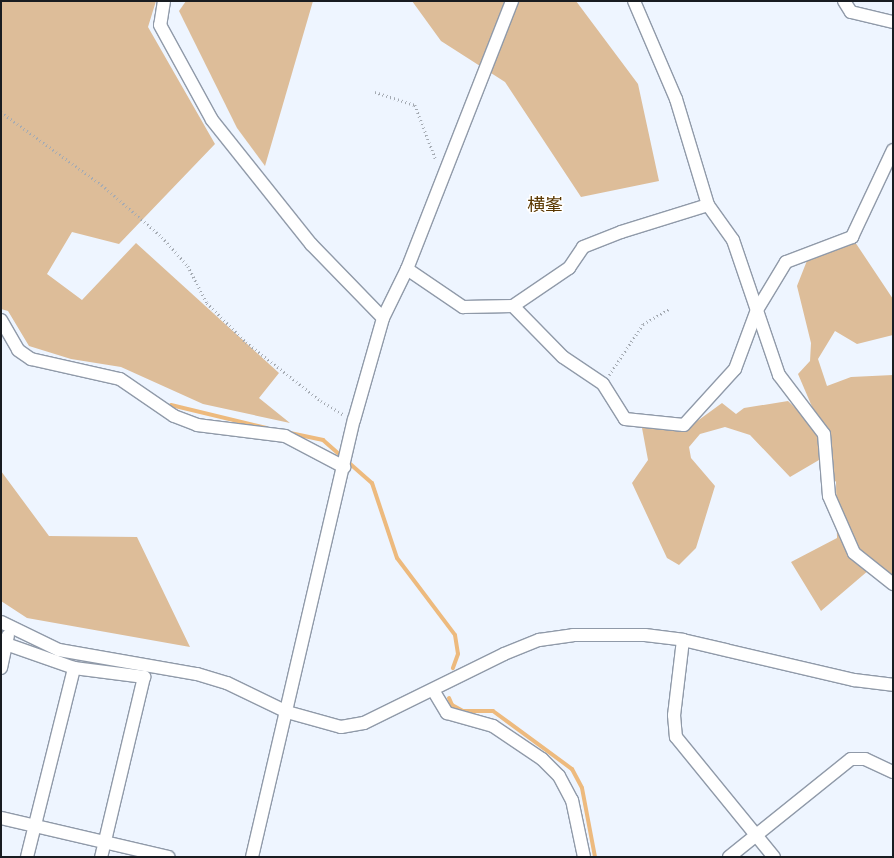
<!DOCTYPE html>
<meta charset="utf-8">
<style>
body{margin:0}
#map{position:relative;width:894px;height:858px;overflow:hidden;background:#eef5ff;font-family:Jost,"Noto Sans JP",sans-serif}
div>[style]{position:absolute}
.green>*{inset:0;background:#ddbd99}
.stream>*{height:4px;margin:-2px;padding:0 2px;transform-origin:2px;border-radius:2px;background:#edba7e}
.path>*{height:2.5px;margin-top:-1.25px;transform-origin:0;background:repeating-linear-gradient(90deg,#a5abb3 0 1px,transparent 0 4px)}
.roads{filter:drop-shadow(1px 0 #909aa9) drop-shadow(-1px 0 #909aa9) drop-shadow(0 1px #909aa9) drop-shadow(0 -1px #909aa9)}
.street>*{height:12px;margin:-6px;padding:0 6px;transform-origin:6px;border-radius:6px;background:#fff}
span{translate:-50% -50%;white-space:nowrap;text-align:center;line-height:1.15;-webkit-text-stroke:3px #fff;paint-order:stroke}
.quarter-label{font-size:18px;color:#5a3700}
.frame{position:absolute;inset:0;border:2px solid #181c21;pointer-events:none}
</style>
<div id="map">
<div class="green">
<i style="clip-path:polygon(1px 1px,156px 1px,148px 27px,215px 144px,119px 244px,72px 232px,47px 274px,82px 300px,136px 243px,279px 373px,259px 398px,290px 423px,203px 404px,121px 367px,71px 359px,29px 346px,8px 311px,1px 309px)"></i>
<i style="clip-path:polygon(186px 1px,313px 1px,265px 166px,237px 128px,179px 11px)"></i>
<i style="clip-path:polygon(412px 1px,576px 1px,638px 84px,659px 181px,581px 197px,505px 82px,441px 41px)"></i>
<i style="clip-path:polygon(855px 242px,893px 299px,893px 335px,857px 344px,835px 331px,818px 359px,827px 386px,851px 377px,893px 375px,893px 579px,876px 564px,821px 611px,791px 562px,837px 538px,836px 482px,819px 460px,790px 477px,750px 435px,725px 427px,700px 434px,689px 447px,691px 458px,715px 486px,696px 548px,679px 565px,667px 558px,632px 483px,648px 460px,642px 428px,696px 422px,722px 403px,736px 414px,744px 408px,788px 401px,803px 415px,813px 409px,798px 374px,810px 361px,811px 343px,797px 286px,808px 258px)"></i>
<i style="clip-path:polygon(1px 471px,49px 536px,137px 537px,190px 647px,27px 618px,1px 601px)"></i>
</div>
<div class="stream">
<i style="left:171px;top:405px;width:98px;rotate:13.6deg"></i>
<i style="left:290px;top:433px;width:34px;rotate:12deg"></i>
<i style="left:323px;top:440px;width:65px;rotate:41.3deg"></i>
<i style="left:372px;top:483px;width:79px;rotate:71.6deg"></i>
<i style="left:397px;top:558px;width:96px;rotate:53deg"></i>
<i style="left:455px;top:635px;width:19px;rotate:81deg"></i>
<i style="left:458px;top:654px;width:15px;rotate:110deg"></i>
<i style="left:449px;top:698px;width:8px;rotate:67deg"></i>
<i style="left:452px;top:705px;width:13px;rotate:29deg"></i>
<i style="left:463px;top:711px;width:30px"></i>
<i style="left:493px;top:711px;width:98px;rotate:36.3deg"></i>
<i style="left:572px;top:769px;width:21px;rotate:62deg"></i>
<i style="left:582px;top:788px;width:70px;rotate:79.3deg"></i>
</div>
<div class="path">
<i style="left:375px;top:92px;width:42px;rotate:18deg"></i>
<i style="left:415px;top:105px;width:59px;rotate:69.1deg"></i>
<i style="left:1px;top:112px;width:125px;rotate:35.9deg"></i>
<i style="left:102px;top:185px;width:79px;rotate:40.9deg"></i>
<i style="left:162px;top:237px;width:39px;rotate:48deg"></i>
<i style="left:188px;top:266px;width:42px;rotate:62.8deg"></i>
<i style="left:207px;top:303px;width:55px;rotate:45deg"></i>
<i style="left:246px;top:342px;width:95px;rotate:38.2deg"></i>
<i style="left:321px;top:401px;width:26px;rotate:31deg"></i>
<i style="left:609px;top:375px;width:61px;rotate:-56.3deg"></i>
<i style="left:643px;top:324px;width:30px;rotate:-30deg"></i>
</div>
<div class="roads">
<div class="street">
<i style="left:164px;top:1px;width:24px;rotate:99deg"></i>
<i style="left:160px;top:25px;width:108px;rotate:61.3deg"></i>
<i style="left:212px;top:120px;width:159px;rotate:51.4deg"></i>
<i style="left:311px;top:244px;width:103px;rotate:45.8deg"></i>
<i style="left:634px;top:1px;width:107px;rotate:66.8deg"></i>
<i style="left:676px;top:99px;width:111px;rotate:73.2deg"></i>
<i style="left:708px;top:205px;width:43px;rotate:54.5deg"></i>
<i style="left:733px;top:240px;width:143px;rotate:71.2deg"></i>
<i style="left:779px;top:375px;width:74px;rotate:52.7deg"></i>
<i style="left:824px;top:434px;width:62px;rotate:85.4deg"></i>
<i style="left:829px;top:496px;width:62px;rotate:66.3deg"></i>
<i style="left:854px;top:553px;width:50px;rotate:38.5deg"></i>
<i style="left:844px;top:1px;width:13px;rotate:58deg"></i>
<i style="left:851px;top:12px;width:43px;rotate:13.4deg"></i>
<i style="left:407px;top:269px;width:68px;rotate:34.2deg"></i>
<i style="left:463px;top:307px;width:50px;rotate:-1.1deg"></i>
<i style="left:513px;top:306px;width:68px;rotate:-34.2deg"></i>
<i style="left:569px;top:268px;width:25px;rotate:-56deg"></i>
<i style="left:583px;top:247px;width:41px;rotate:-21.5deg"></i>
<i style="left:621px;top:232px;width:91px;rotate:-17.2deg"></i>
<i style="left:513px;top:306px;width:71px;rotate:45.6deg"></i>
<i style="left:563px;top:357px;width:48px;rotate:34deg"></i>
<i style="left:603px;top:384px;width:41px;rotate:57.8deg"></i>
<i style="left:625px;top:419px;width:59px;rotate:5.8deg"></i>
<i style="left:684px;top:425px;width:76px;rotate:-47.7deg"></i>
<i style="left:735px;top:369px;width:63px;rotate:-69.6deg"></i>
<i style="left:757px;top:310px;width:56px;rotate:-58.9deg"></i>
<i style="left:786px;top:262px;width:71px;rotate:-20.7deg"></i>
<i style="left:852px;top:237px;width:96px;rotate:-64.8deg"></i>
<i style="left:1px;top:320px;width:34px;rotate:60deg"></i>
<i style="left:18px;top:350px;width:16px;rotate:35deg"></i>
<i style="left:31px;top:359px;width:91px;rotate:12.7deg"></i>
<i style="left:120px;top:379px;width:65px;rotate:34.4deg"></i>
<i style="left:174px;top:416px;width:25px;rotate:21deg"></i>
<i style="left:197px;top:425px;width:89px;rotate:7.1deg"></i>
<i style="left:285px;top:436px;width:67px;rotate:27.7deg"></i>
<i style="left:1px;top:622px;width:64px;rotate:25.8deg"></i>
<i style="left:59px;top:650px;width:140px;rotate:9.9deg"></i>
<i style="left:197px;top:674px;width:31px;rotate:17deg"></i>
<i style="left:227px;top:683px;width:67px;rotate:25.8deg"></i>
<i style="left:287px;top:712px;width:56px;rotate:15.5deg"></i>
<i style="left:341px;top:727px;width:23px;rotate:-10deg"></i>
<i style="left:364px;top:723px;width:156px;rotate:-26.2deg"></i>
<i style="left:504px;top:654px;width:38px;rotate:-22deg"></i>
<i style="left:539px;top:640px;width:34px;rotate:-8deg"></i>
<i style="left:573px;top:635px;width:72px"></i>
<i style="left:645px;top:635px;width:38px;rotate:7deg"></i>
<i style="left:683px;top:640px;width:176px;rotate:13.2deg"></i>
<i style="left:854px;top:680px;width:39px;rotate:7deg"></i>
<i style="left:683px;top:640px;width:76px;rotate:96.8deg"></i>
<i style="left:674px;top:715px;width:22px;rotate:85deg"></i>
<i style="left:676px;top:737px;width:155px;rotate:50.8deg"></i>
<i style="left:6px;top:644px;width:72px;rotate:19.4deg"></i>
<i style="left:74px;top:668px;width:71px;rotate:7.3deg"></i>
<i style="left:144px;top:677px;width:185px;rotate:103.4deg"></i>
<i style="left:1px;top:668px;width:33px;rotate:-78deg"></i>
<i style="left:433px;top:690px;width:27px;rotate:59deg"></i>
<i style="left:447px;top:713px;width:48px;rotate:15.8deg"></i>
<i style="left:493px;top:726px;width:59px;rotate:34deg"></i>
<i style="left:542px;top:759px;width:24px;rotate:45deg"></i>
<i style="left:559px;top:776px;width:27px;rotate:62deg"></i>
<i style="left:572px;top:800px;width:58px;rotate:78.1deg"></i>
<i style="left:1px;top:818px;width:172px;rotate:13.1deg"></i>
<i style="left:27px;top:857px;width:195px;rotate:-76deg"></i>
<i style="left:252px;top:857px;width:449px;rotate:-76.9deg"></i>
<i style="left:354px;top:420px;width:106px;rotate:-74.1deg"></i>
<i style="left:383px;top:318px;width:55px;rotate:-63.9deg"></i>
<i style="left:407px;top:269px;width:288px;rotate:-68.6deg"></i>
<i style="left:729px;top:857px;width:156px;rotate:-38.8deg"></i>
<i style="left:851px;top:759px;width:14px"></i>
<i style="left:865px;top:759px;width:31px;rotate:25deg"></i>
</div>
</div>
<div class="quarter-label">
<span style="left:545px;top:205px">横峯</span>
</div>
<div class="frame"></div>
</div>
